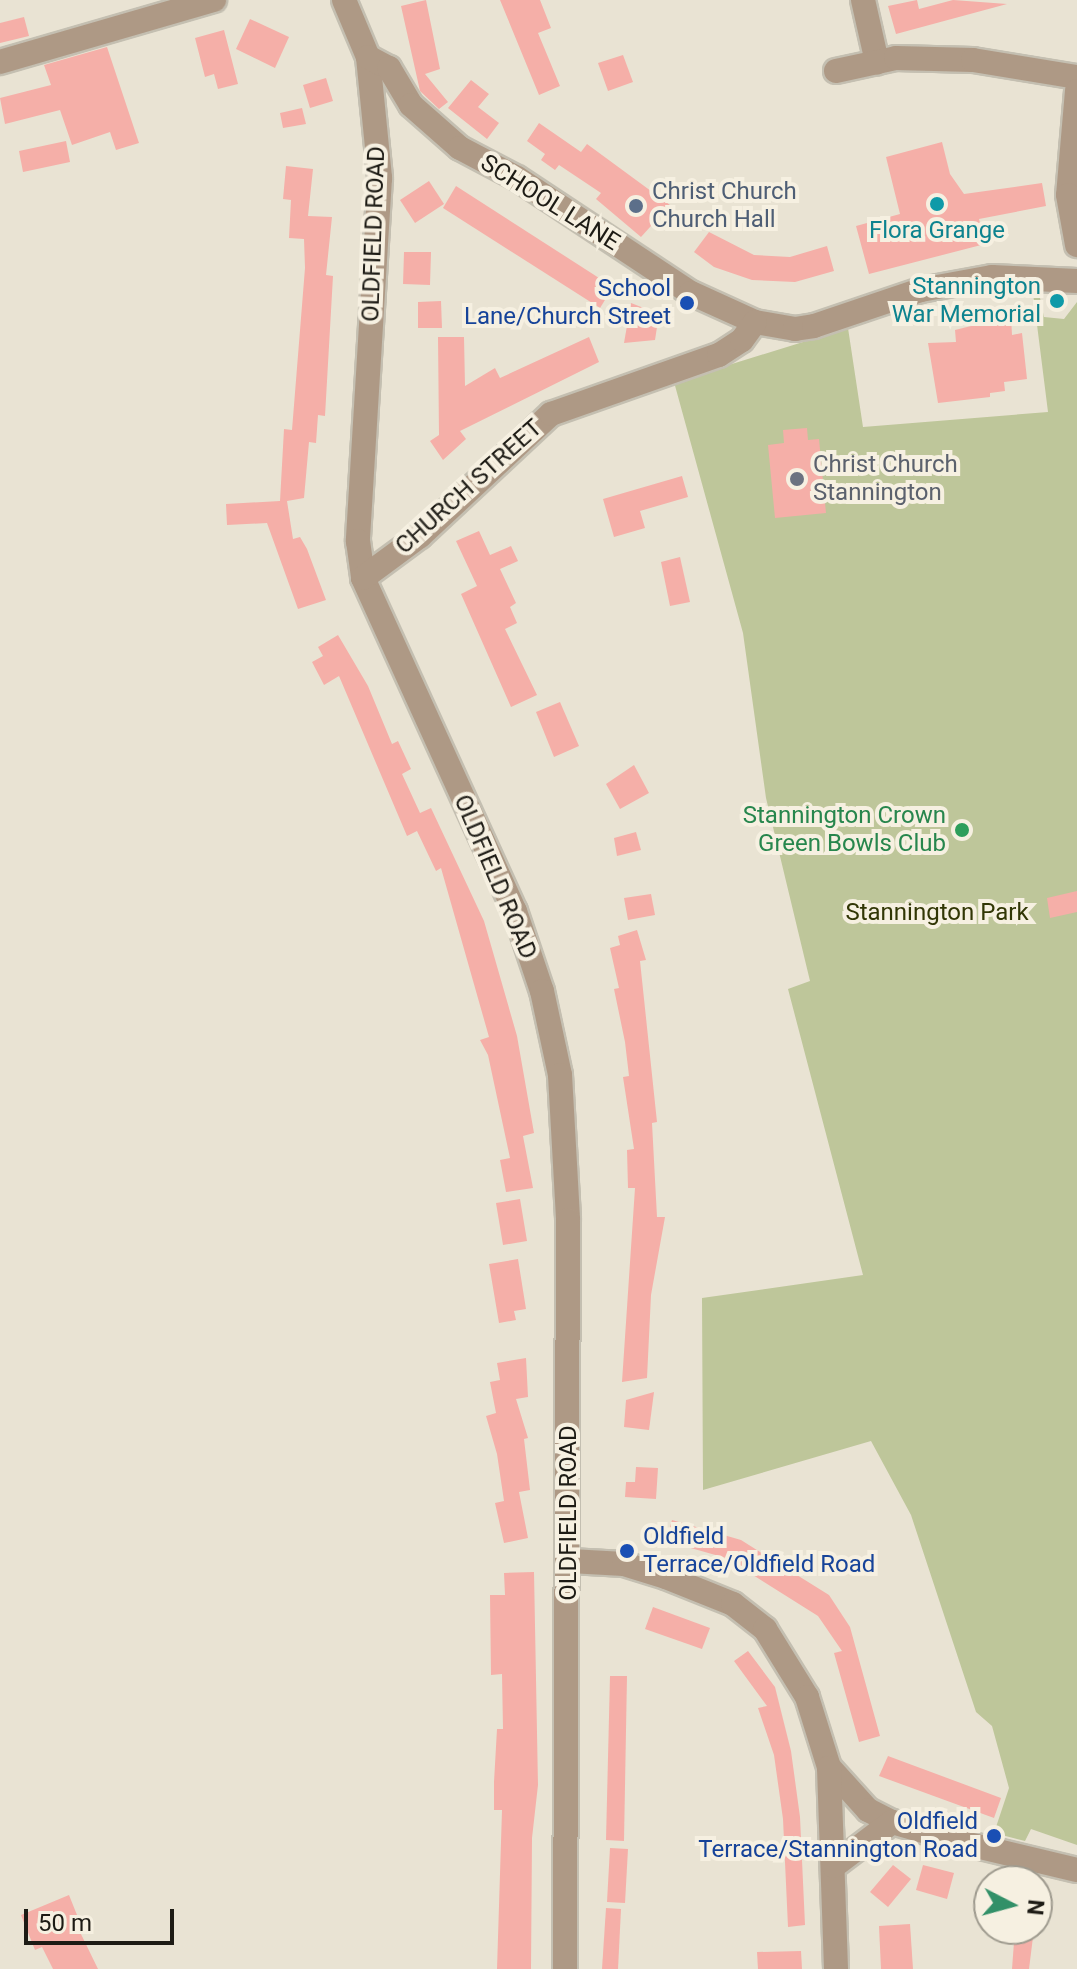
<!DOCTYPE html>
<style>
body{margin:0}
#map{position:relative;width:1077px;height:1969px;overflow:hidden;background:#e9e3d3;font-family:Roboto,sans-serif}
div>[style]{position:absolute}
.green>*{inset:0;background:#bec69a}
.building>*{inset:0;background:#f5afa8}
.roads{filter:drop-shadow(2px 0 #c4bfb1) drop-shadow(-2px 0 #c4bfb1) drop-shadow(0 2px #c4bfb1) drop-shadow(0 -2px #c4bfb1)}
.street>*{height:24px;margin:-12px;padding:0 12px;transform-origin:12px;border-radius:12px;background:#ae9985}
.dots>*{width:22px;height:22px;translate:-50% -50%;box-sizing:border-box;border:4px solid #f6f0e1;border-radius:50%}
span{translate:-50% -50%;white-space:nowrap;text-align:center;line-height:1.15;-webkit-text-stroke:8px #f6f0e1;paint-order:stroke}
.service-label{font-size:24px;color:#4e5e75}
.left{translate:0 -50%;text-align:left}
.street-label{font-size:24px;color:#1d1b15}
.culture-label{font-size:24px;color:#0d838f}
.right{translate:-100% -50%;text-align:right}
.transit-label{font-size:24px;color:#164399}
.worship-label{font-size:24px;color:#5b616d}
.leisure-label{font-size:24px;color:#27864d}
.park-label{font-size:24px;color:#313605}
.north{position:absolute;left:973px;top:1865px;width:80px;height:80px;box-sizing:border-box;background:#f6f0e1;border:2px solid #9f9b8f;border-radius:50%;rotate:96deg;font-size:22px;font-weight:700;line-height:32px;text-align:center;color:#1d1b15}
.north::after{content:'';display:block;margin:auto;width:28px;height:36px;background:#329068;clip-path:polygon(50% 0,100% 100%,50% 72%,0 100%)}
.scale{position:absolute;left:24px;top:1909px;width:150px;height:36px;box-sizing:border-box;border:4px solid #1d1b15;border-top:0;padding-left:10px;font-size:24px;line-height:28px;white-space:nowrap;color:#1d1b15;-webkit-text-stroke:6px #f6f0e1;paint-order:stroke}
</style>
<div id="map">
<div class="green">
<i style="clip-path:polygon(1033px 293px,1039px 293px,1044px 317px,1064px 319px,1077px 302px,1077px 1845px,1031px 1829px,1025px 1841px,994px 1833px,1009px 1788px,992px 1726px,976px 1712px,911px 1515px,871px 1441px,703px 1490px,702px 1298px,863px 1275px,788px 989px,810px 981px,766px 798px,743px 633px,674px 382px,848px 328px,863px 427px,1048px 412px)"></i>
</div>
<div class="building">
<i style="clip-path:polygon(426px 0,440px 69px,425px 74px,448px 102px,439px 109px,420px 91px,401px 6px)"></i>
<i style="clip-path:polygon(500px 0,540px 0,551px 28px,538px 33px,560px 86px,539px 95px)"></i>
<i style="clip-path:polygon(917px 0,919px 9px,953px 0,1007px 4px,896px 34px,888px 6px)"></i>
<i style="clip-path:polygon(24px 17px,29px 36px,0 43px,0 23px)"></i>
<i style="clip-path:polygon(250px 19px,289px 37px,275px 68px,236px 49px)"></i>
<i style="clip-path:polygon(224px 30px,238px 84px,218px 89px,214px 74px,205px 77px,195px 38px)"></i>
<i style="clip-path:polygon(107px 47px,139px 143px,116px 150px,110px 132px,72px 145px,60px 110px,5px 124px,0 98px,51px 85px,44px 65px)"></i>
<i style="clip-path:polygon(623px 55px,633px 82px,608px 91px,598px 63px)"></i>
<i style="clip-path:polygon(326px 78px,333px 101px,310px 108px,303px 85px)"></i>
<i style="clip-path:polygon(471px 80px,489px 94px,478px 107px,499px 123px,487px 139px,448px 108px)"></i>
<i style="clip-path:polygon(302px 108px,306px 124px,283px 128px,280px 113px)"></i>
<i style="clip-path:polygon(539px 123px,581px 152px,587px 144px,670px 205px,641px 237px,596px 199px,601px 193px,559px 165px,555px 170px,541px 160px,545px 154px,527px 141px)"></i>
<i style="clip-path:polygon(66px 141px,70px 162px,23px 172px,19px 151px)"></i>
<i style="clip-path:polygon(942px 142px,950px 174px,964px 194px,1042px 183px,1046px 206px,979px 219px,985px 244px,869px 274px,856px 226px,900px 214px,886px 157px)"></i>
<i style="clip-path:polygon(286px 166px,313px 169px,308px 216px,332px 217px,326px 275px,333px 276px,325px 416px,318px 415px,316px 443px,309px 442px,304px 498px,287px 501px,293px 539px,300px 537px,307px 549px,326px 600px,298px 609px,267px 523px,227px 525px,226px 504px,280px 501px,284px 429px,292px 430px,305px 268px,304px 239px,289px 238px,291px 200px,283px 199px)"></i>
<i style="clip-path:polygon(429px 181px,444px 204px,415px 223px,400px 200px)"></i>
<i style="clip-path:polygon(456px 186px,613px 287px,600px 308px,443px 208px)"></i>
<i style="clip-path:polygon(709px 232px,754px 255px,790px 257px,827px 246px,834px 271px,795px 282px,752px 280px,714px 267px,694px 252px)"></i>
<i style="clip-path:polygon(404px 252px,431px 252px,430px 285px,403px 284px)"></i>
<i style="clip-path:polygon(441px 301px,442px 328px,418px 328px,418px 302px)"></i>
<i style="clip-path:polygon(631px 303px,659px 314px,655px 340px,624px 343px)"></i>
<i style="clip-path:polygon(1011px 316px,1012px 335px,1022px 333px,1027px 379px,1004px 382px,1005px 391px,990px 393px,990px 397px,938px 403px,928px 343px,956px 342px,955px 330px)"></i>
<i style="clip-path:polygon(438px 337px,464px 337px,465px 386px,495px 368px,500px 378px,589px 337px,599px 362px,460px 431px,466px 439px,443px 460px,430px 441px,439px 435px)"></i>
<i style="clip-path:polygon(807px 428px,808px 440px,819px 439px,826px 513px,775px 518px,768px 445px,784px 443px,783px 430px)"></i>
<i style="clip-path:polygon(682px 476px,688px 497px,640px 511px,645px 528px,614px 537px,603px 499px)"></i>
<i style="clip-path:polygon(479px 531px,490px 555px,511px 546px,518px 561px,500px 569px,516px 603px,510px 607px,517px 623px,505px 629px,537px 695px,511px 707px,461px 594px,477px 586px,456px 541px)"></i>
<i style="clip-path:polygon(680px 557px,690px 602px,670px 606px,661px 562px)"></i>
<i style="clip-path:polygon(338px 635px,368px 686px,392px 744px,398px 741px,411px 769px,402px 774px,420px 813px,431px 808px,484px 921px,517px 1036px,534px 1133px,523px 1136px,533px 1188px,506px 1192px,500px 1160px,510px 1158px,488px 1055px,480px 1040px,489px 1037px,441px 868px,436px 871px,417px 831px,407px 836px,339px 676px,324px 685px,312px 662px,323px 656px,318px 647px)"></i>
<i style="clip-path:polygon(560px 702px,579px 746px,554px 757px,536px 712px)"></i>
<i style="clip-path:polygon(634px 765px,649px 793px,620px 809px,606px 784px)"></i>
<i style="clip-path:polygon(636px 832px,641px 850px,617px 856px,614px 838px)"></i>
<i style="clip-path:polygon(1077px 891px,1077px 912px,1050px 918px,1047px 898px)"></i>
<i style="clip-path:polygon(651px 894px,655px 915px,628px 920px,624px 898px)"></i>
<i style="clip-path:polygon(637px 930px,646px 960px,640px 961px,657px 1122px,652px 1123px,657px 1217px,665px 1217px,651px 1295px,647px 1378px,622px 1382px,635px 1188px,628px 1188px,627px 1150px,634px 1149px,623px 1077px,629px 1076px,625px 1042px,614px 989px,619px 988px,610px 948px,620px 945px,618px 936px)"></i>
<i style="clip-path:polygon(520px 1199px,527px 1241px,503px 1245px,496px 1203px)"></i>
<i style="clip-path:polygon(518px 1259px,526px 1309px,514px 1311px,516px 1320px,499px 1323px,489px 1264px)"></i>
<i style="clip-path:polygon(526px 1358px,528px 1397px,516px 1399px,528px 1438px,524px 1439px,530px 1490px,519px 1492px,528px 1538px,504px 1543px,495px 1503px,504px 1501px,497px 1454px,486px 1416px,496px 1413px,490px 1382px,500px 1380px,497px 1363px)"></i>
<i style="clip-path:polygon(654px 1392px,649px 1430px,624px 1427px,626px 1400px)"></i>
<i style="clip-path:polygon(636px 1467px,658px 1468px,656px 1499px,625px 1497px,626px 1482px,635px 1482px)"></i>
<i style="clip-path:polygon(672px 1520px,741px 1540px,829px 1595px,850px 1627px,880px 1736px,859px 1742px,834px 1653px,842px 1651px,818px 1616px,726px 1558px,666px 1541px)"></i>
<i style="clip-path:polygon(534px 1572px,538px 1785px,532px 1838px,531px 1969px,497px 1969px,502px 1810px,494px 1810px,494px 1782px,497px 1729px,503px 1729px,502px 1674px,491px 1675px,490px 1595px,505px 1595px,504px 1573px)"></i>
<i style="clip-path:polygon(653px 1607px,710px 1628px,702px 1649px,645px 1629px)"></i>
<i style="clip-path:polygon(748px 1651px,775px 1687px,791px 1751px,800px 1817px,805px 1925px,788px 1927px,783px 1819px,774px 1755px,758px 1708px,767px 1706px,734px 1661px)"></i>
<i style="clip-path:polygon(610px 1676px,627px 1676px,624px 1841px,606px 1840px)"></i>
<i style="clip-path:polygon(888px 1756px,1001px 1798px,994px 1818px,879px 1776px)"></i>
<i style="clip-path:polygon(610px 1848px,628px 1849px,625px 1903px,607px 1902px)"></i>
<i style="clip-path:polygon(893px 1865px,911px 1879px,888px 1907px,870px 1892px)"></i>
<i style="clip-path:polygon(923px 1865px,954px 1873px,947px 1899px,916px 1890px)"></i>
<i style="clip-path:polygon(69px 1895px,83px 1930px,80px 1932px,98px 1969px,53px 1969px,42px 1947px,35px 1950px,21px 1915px)"></i>
<i style="clip-path:polygon(606px 1908px,621px 1909px,618px 1969px,602px 1969px)"></i>
<i style="clip-path:polygon(910px 1924px,913px 1969px,881px 1969px,879px 1926px)"></i>
<i style="clip-path:polygon(1015px 1929px,1034px 1929px,1029px 1969px,1012px 1969px)"></i>
<i style="clip-path:polygon(801px 1951px,802px 1969px,758px 1969px,757px 1952px)"></i>
</div>
<div class="roads">
<div class="street">
<i style="left:344px;top:0;width:62px;rotate:67.2deg"></i>
<i style="left:368px;top:57px;width:122px;rotate:84.3deg"></i>
<i style="left:380px;top:178px;width:364px;rotate:93.5deg"></i>
<i style="left:358px;top:541px;width:37px;rotate:82deg"></i>
<i style="left:363px;top:578px;width:366px;rotate:65.5deg"></i>
<i style="left:515px;top:911px;width:84px;rotate:71.4deg"></i>
<i style="left:542px;top:991px;width:86px;rotate:77.9deg"></i>
<i style="left:560px;top:1075px;width:145px;rotate:86.8deg"></i>
<i style="left:568px;top:1220px;width:749px;rotate:90.23deg"></i>
<i style="left:863px;top:0;width:64px;rotate:77.3deg"></i>
<i style="left:368px;top:57px;width:24px;rotate:28deg"></i>
<i style="left:389px;top:68px;width:43px;rotate:59.3deg"></i>
<i style="left:411px;top:105px;width:65px;rotate:41.3deg"></i>
<i style="left:460px;top:148px;width:64px;rotate:27.8deg"></i>
<i style="left:517px;top:178px;width:209px;rotate:33.5deg"></i>
<i style="left:691px;top:293px;width:70px;rotate:24.4deg"></i>
<i style="left:755px;top:322px;width:41px;rotate:9.9deg"></i>
<i style="left:795px;top:329px;width:19px;rotate:-9deg"></i>
<i style="left:814px;top:326px;width:113px;rotate:-18.6deg"></i>
<i style="left:921px;top:290px;width:72px;rotate:-10.4deg"></i>
<i style="left:992px;top:277px;width:85px;rotate:2.7deg"></i>
<i style="left:0;top:62px;width:223px;rotate:-16.2deg"></i>
<i style="left:836px;top:71px;width:61px;rotate:-12.2deg"></i>
<i style="left:896px;top:58px;width:77px;rotate:1.5deg"></i>
<i style="left:973px;top:60px;width:105px;rotate:9.3deg"></i>
<i style="left:1077px;top:91px;width:104px;rotate:94.9deg"></i>
<i style="left:1068px;top:195px;width:51px;rotate:79.8deg"></i>
<i style="left:363px;top:578px;width:71px;rotate:-36.4deg"></i>
<i style="left:420px;top:536px;width:179px;rotate:-43deg"></i>
<i style="left:551px;top:414px;width:178px;rotate:-19.4deg"></i>
<i style="left:719px;top:355px;width:27px;rotate:-33deg"></i>
<i style="left:742px;top:340px;width:22px;rotate:-54deg"></i>
<i style="left:570px;top:1561px;width:54px;rotate:3.2deg"></i>
<i style="left:624px;top:1564px;width:44px;rotate:17.2deg"></i>
<i style="left:666px;top:1577px;width:72px;rotate:21.9deg"></i>
<i style="left:733px;top:1604px;width:41px;rotate:38deg"></i>
<i style="left:765px;top:1629px;width:80px;rotate:58.3deg"></i>
<i style="left:807px;top:1697px;width:73px;rotate:72.6deg"></i>
<i style="left:829px;top:1767px;width:58px;rotate:47.8deg"></i>
<i style="left:868px;top:1810px;width:27px;rotate:27deg"></i>
<i style="left:892px;top:1822px;width:79px;rotate:16.1deg"></i>
<i style="left:968px;top:1844px;width:112px;rotate:13.4deg"></i>
<i style="left:829px;top:1768px;width:201px;rotate:88deg"></i>
<i style="left:834px;top:1866px;width:73px;rotate:-37.2deg"></i>
</div>
</div>
<div class="dots">
<i style="left:937px;top:204px;background:#0f9aa8"></i>
<i style="left:636px;top:206px;background:#5c6f8a"></i>
<i style="left:1057px;top:301px;background:#0f9aa8"></i>
<i style="left:687px;top:303px;background:#1a4fb4"></i>
<i style="left:797px;top:479px;background:#6b7280"></i>
<i style="left:962px;top:830px;background:#2e9e5b"></i>
<i style="left:627px;top:1551px;background:#1a4fb4"></i>
<i style="left:994px;top:1836px;background:#1a4fb4"></i>
</div>
<div class="service-label">
<span class="left" style="left:652px;top:206px">Christ Church<br>Church Hall</span>
</div>
<div class="street-label">
<span style="left:550px;top:203px;rotate:32deg">SCHOOL LANE</span>
<span style="left:374px;top:234px;rotate:-88deg">OLDFIELD ROAD</span>
<span style="left:469px;top:487px;rotate:-42deg">CHURCH STREET</span>
<span style="left:495px;top:877px;rotate:67deg">OLDFIELD ROAD</span>
<span style="left:569px;top:1513px;rotate:-90deg">OLDFIELD ROAD</span>
</div>
<div class="culture-label">
<span style="left:937px;top:231px">Flora Grange</span>
<span class="right" style="left:1041px;top:301px">Stannington<br>War Memorial</span>
</div>
<div class="transit-label">
<span class="right" style="left:671px;top:303px">School<br>Lane/Church Street</span>
<span class="left" style="left:643px;top:1551px">Oldfield<br>Terrace/Oldfield Road</span>
<span class="right" style="left:978px;top:1836px">Oldfield<br>Terrace/Stannington Road</span>
</div>
<div class="worship-label">
<span class="left" style="left:813px;top:479px">Christ Church<br>Stannington</span>
</div>
<div class="leisure-label">
<span class="right" style="left:946px;top:830px">Stannington Crown<br>Green Bowls Club</span>
</div>
<div class="park-label">
<span style="left:937px;top:913px">Stannington Park</span>
</div>
<div class="north">N</div>
<div class="scale">50 m</div>
</div>
